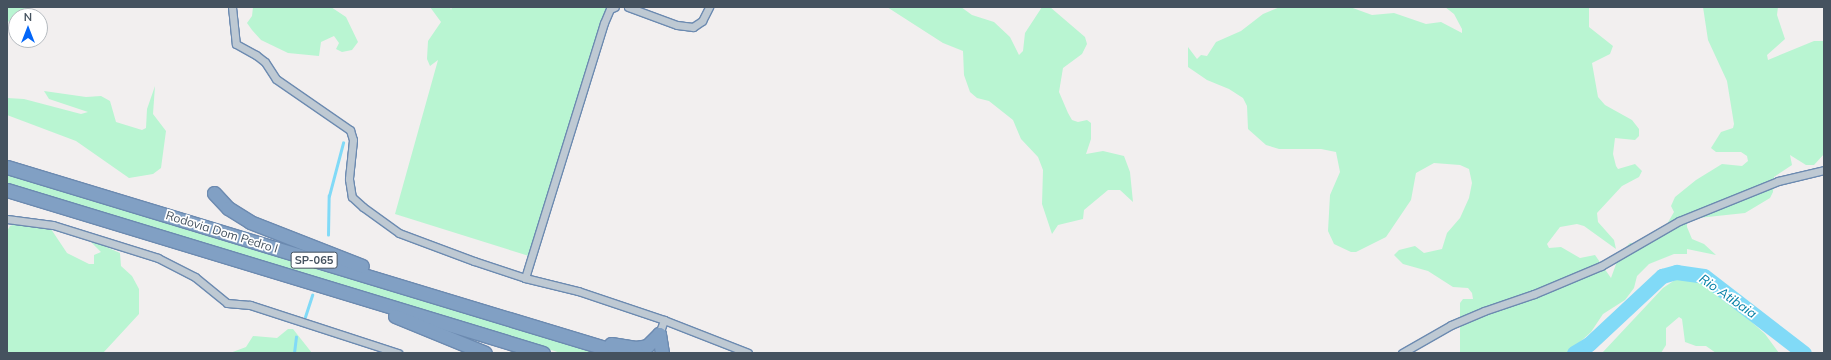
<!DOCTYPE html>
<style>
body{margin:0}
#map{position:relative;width:1831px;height:360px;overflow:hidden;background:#f2efef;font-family:Mulish,sans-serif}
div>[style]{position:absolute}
.green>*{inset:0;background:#b9f5d2}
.stream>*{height:2.5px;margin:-1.25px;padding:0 1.25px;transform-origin:1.25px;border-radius:1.25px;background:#81daf7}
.river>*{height:15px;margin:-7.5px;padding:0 7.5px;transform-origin:7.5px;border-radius:7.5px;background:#81daf7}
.roads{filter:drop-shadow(1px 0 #6c8ab0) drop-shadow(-1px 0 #6c8ab0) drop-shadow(0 1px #6c8ab0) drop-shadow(0 -1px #6c8ab0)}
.street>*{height:7px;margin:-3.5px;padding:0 3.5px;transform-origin:3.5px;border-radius:3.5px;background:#bec9d3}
.highway>*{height:13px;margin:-6.5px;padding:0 6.5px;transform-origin:6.5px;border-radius:6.5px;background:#81a0c4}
span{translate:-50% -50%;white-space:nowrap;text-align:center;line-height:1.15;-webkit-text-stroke:3.5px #fff;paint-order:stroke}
.shield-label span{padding:1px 3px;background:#fff;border:1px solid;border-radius:3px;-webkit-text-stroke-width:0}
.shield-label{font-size:11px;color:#45525f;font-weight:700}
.street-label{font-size:12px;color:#45525f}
.water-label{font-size:13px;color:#027fa6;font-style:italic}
.frame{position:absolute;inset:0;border:8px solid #45525f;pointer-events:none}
.north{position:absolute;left:8px;top:8px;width:40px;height:40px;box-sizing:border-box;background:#fff;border:1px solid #b5babf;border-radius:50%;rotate:0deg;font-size:11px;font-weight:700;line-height:16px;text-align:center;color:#45525f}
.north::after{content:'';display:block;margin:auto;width:14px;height:18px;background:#0366f8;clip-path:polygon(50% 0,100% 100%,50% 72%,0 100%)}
</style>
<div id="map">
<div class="green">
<i style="clip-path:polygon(7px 7px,28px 7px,28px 8px,20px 16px,16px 16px,16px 19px,7px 22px)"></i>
<i style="clip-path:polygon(253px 7px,331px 7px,346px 17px,358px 42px,352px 50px,342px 52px,336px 49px,339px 43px,334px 36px,321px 42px,319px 56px,288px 53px,261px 40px,252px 30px,247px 23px,252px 16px)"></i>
<i style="clip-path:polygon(430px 7px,450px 7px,451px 10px,452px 7px,608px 7px,529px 256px,395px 214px,438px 60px,430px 66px,427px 59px,428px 41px,441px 22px)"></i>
<i style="clip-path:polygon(887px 7px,961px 7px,972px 15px,994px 22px,1010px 37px,1019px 55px,1023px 51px,1025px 33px,1042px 7px,1050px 7px,1085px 37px,1087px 44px,1082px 54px,1063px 68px,1059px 92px,1068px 113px,1072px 120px,1078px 122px,1087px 120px,1091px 123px,1091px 139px,1086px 154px,1103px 151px,1124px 156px,1130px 172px,1133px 202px,1120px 190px,1108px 190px,1084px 210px,1083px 219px,1058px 225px,1052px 234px,1042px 204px,1043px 170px,1038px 157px,1021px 139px,1013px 120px,989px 101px,977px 98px,970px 92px,964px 75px,963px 51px,943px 43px)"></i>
<i style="clip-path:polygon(1280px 7px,1350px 7px,1372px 15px,1394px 13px,1426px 24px,1441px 22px,1462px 33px,1462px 29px,1454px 14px,1445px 7px,1589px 7px,1589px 27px,1613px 46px,1610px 54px,1592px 63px,1598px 97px,1605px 105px,1632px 120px,1639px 129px,1639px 136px,1635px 140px,1615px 138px,1613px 154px,1616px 166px,1618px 169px,1635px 164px,1642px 171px,1639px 177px,1622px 186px,1597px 213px,1598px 222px,1614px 240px,1616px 249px,1584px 226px,1577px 224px,1560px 227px,1547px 244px,1549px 248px,1561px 247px,1580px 258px,1595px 255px,1611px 278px,1620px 253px,1630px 243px,1645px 244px,1667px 224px,1674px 212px,1671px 206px,1675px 197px,1696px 180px,1722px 164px,1742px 166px,1748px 161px,1747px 156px,1741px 152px,1716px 152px,1711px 148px,1721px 132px,1733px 128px,1734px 124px,1727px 81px,1708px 40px,1703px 7px,1778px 7px,1777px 15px,1785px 39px,1767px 55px,1768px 60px,1814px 41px,1824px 41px,1824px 154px,1814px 165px,1806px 165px,1790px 155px,1792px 165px,1774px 177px,1773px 192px,1770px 198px,1745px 213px,1698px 218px,1687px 217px,1687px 227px,1692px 239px,1704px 244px,1716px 255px,1687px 249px,1687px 254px,1674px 254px,1649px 264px,1637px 276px,1634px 288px,1625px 300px,1603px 314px,1591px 332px,1568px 353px,1460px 353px,1460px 303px,1463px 299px,1473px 299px,1472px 293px,1468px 288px,1453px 287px,1428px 271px,1403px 264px,1394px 255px,1399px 250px,1415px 246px,1424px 253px,1442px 249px,1447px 233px,1460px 218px,1469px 198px,1472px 183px,1469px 169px,1460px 165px,1434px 163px,1416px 173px,1411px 200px,1386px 237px,1356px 252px,1351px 252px,1334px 244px,1328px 231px,1330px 195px,1340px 172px,1336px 152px,1321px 149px,1279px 149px,1266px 145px,1248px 129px,1247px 106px,1243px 98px,1229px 89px,1207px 80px,1188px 67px,1188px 47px,1197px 59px,1201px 55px,1207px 56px,1216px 42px,1241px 31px,1263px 14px)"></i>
<i style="clip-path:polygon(155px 86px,153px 114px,166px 131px,161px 168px,153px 174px,129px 178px,76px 141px,7px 115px,7px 98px,24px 99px,81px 114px,88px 112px,49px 99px,44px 91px,86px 97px,101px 96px,110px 101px,116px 122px,142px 130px,146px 128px,147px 109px)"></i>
<i style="clip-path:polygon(7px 173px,466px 312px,599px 353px,561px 353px,7px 185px)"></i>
<i style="clip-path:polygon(25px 221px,40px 222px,51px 229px,67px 253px,89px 264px,94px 264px,94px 255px,101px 252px,91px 242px,97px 243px,120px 253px,121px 266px,132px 276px,139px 289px,139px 314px,103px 353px,7px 353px,7px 231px,10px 226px)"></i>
<i style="clip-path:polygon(1687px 272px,1701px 277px,1722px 289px,1725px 298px,1765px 334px,1779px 353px,1716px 353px,1706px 346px,1696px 346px,1685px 342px,1682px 319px,1679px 317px,1666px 328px,1666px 345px,1661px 353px,1602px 353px,1663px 288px)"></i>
<i style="clip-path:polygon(288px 329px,293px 329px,312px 353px,230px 353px,246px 347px,253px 336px,277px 338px)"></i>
</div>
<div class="stream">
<i style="left:328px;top:235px;width:39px;rotate:-89deg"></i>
<i style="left:329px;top:196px;width:55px;rotate:-75.2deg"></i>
<i style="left:305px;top:317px;width:23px;rotate:-72deg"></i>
<i style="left:294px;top:353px;width:16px;rotate:-83deg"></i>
</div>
<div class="river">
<i style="left:1574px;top:353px;width:17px;rotate:-31deg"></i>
<i style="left:1589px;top:344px;width:100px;rotate:-43deg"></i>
<i style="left:1662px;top:276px;width:15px;rotate:-16deg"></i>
<i style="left:1676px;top:272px;width:28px;rotate:8deg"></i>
<i style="left:1704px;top:276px;width:126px;rotate:37.6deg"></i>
</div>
<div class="roads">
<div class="street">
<i style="left:232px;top:7px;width:37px;rotate:84deg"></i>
<i style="left:236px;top:44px;width:23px;rotate:29deg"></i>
<i style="left:256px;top:55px;width:11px;rotate:38deg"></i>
<i style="left:265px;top:62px;width:20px;rotate:57deg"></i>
<i style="left:276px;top:79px;width:90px;rotate:34.6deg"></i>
<i style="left:350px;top:130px;width:10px;rotate:73deg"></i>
<i style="left:353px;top:140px;width:39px;rotate:96deg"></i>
<i style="left:349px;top:179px;width:18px;rotate:81deg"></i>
<i style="left:352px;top:197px;width:15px;rotate:42deg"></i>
<i style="left:363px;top:207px;width:44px;rotate:35.8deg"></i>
<i style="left:399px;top:233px;width:80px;rotate:20.5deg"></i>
<i style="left:474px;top:261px;width:54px;rotate:18.4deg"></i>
<i style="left:525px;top:278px;width:55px;rotate:13.8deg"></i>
<i style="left:578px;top:291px;width:91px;rotate:18.6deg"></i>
<i style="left:628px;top:7px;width:52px;rotate:20.2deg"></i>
<i style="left:677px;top:25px;width:16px;rotate:7deg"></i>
<i style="left:693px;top:27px;width:11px;rotate:-34deg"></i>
<i style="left:702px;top:21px;width:16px;rotate:-63deg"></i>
<i style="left:7px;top:219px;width:46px;rotate:7.4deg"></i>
<i style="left:53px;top:225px;width:110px;rotate:17.4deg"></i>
<i style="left:158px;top:258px;width:42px;rotate:27.2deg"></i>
<i style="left:195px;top:277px;width:41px;rotate:39.1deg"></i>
<i style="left:227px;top:303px;width:23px;rotate:5deg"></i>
<i style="left:250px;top:305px;width:156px;rotate:18deg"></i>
<i style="left:525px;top:278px;width:267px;rotate:-72.8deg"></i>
<i style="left:604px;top:23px;width:15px;rotate:-67deg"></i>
<i style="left:610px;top:9px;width:5px;rotate:-22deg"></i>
<i style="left:659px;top:334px;width:15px;rotate:-70deg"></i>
<i style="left:664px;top:320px;width:90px;rotate:21.4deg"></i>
<i style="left:1402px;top:353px;width:56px;rotate:-29.7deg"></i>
<i style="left:1451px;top:325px;width:36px;rotate:-23deg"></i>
<i style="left:1484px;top:311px;width:53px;rotate:-18.8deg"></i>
<i style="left:1534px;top:294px;width:73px;rotate:-22.7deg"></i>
<i style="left:1601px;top:266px;width:90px;rotate:-30deg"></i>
<i style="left:1679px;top:221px;width:107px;rotate:-22deg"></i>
<i style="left:1778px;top:181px;width:47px;rotate:-13.4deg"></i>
</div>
<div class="highway">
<i style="left:7px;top:167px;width:642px;rotate:16.85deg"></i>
<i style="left:7px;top:190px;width:560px;rotate:16.91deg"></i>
<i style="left:214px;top:193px;width:21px;rotate:47deg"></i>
<i style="left:228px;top:208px;width:26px;rotate:32deg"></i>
<i style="left:250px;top:222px;width:120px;rotate:21.4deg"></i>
<i style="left:395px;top:316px;width:97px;rotate:22.3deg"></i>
<i style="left:659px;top:334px;width:19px;rotate:81deg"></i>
<i style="left:611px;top:344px;width:25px;rotate:9deg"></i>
<i style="left:636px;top:348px;width:11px;rotate:-10deg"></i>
<i style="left:647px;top:346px;width:17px;rotate:-45deg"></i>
</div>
</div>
<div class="shield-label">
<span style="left:314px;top:260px">SP-065</span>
</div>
<div class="street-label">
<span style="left:222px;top:232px;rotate:17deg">Rodovia Dom Pedro I</span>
</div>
<div class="water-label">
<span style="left:1728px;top:296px;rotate:35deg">Rio Atibaia</span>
</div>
<div class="frame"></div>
<div class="north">N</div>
</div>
